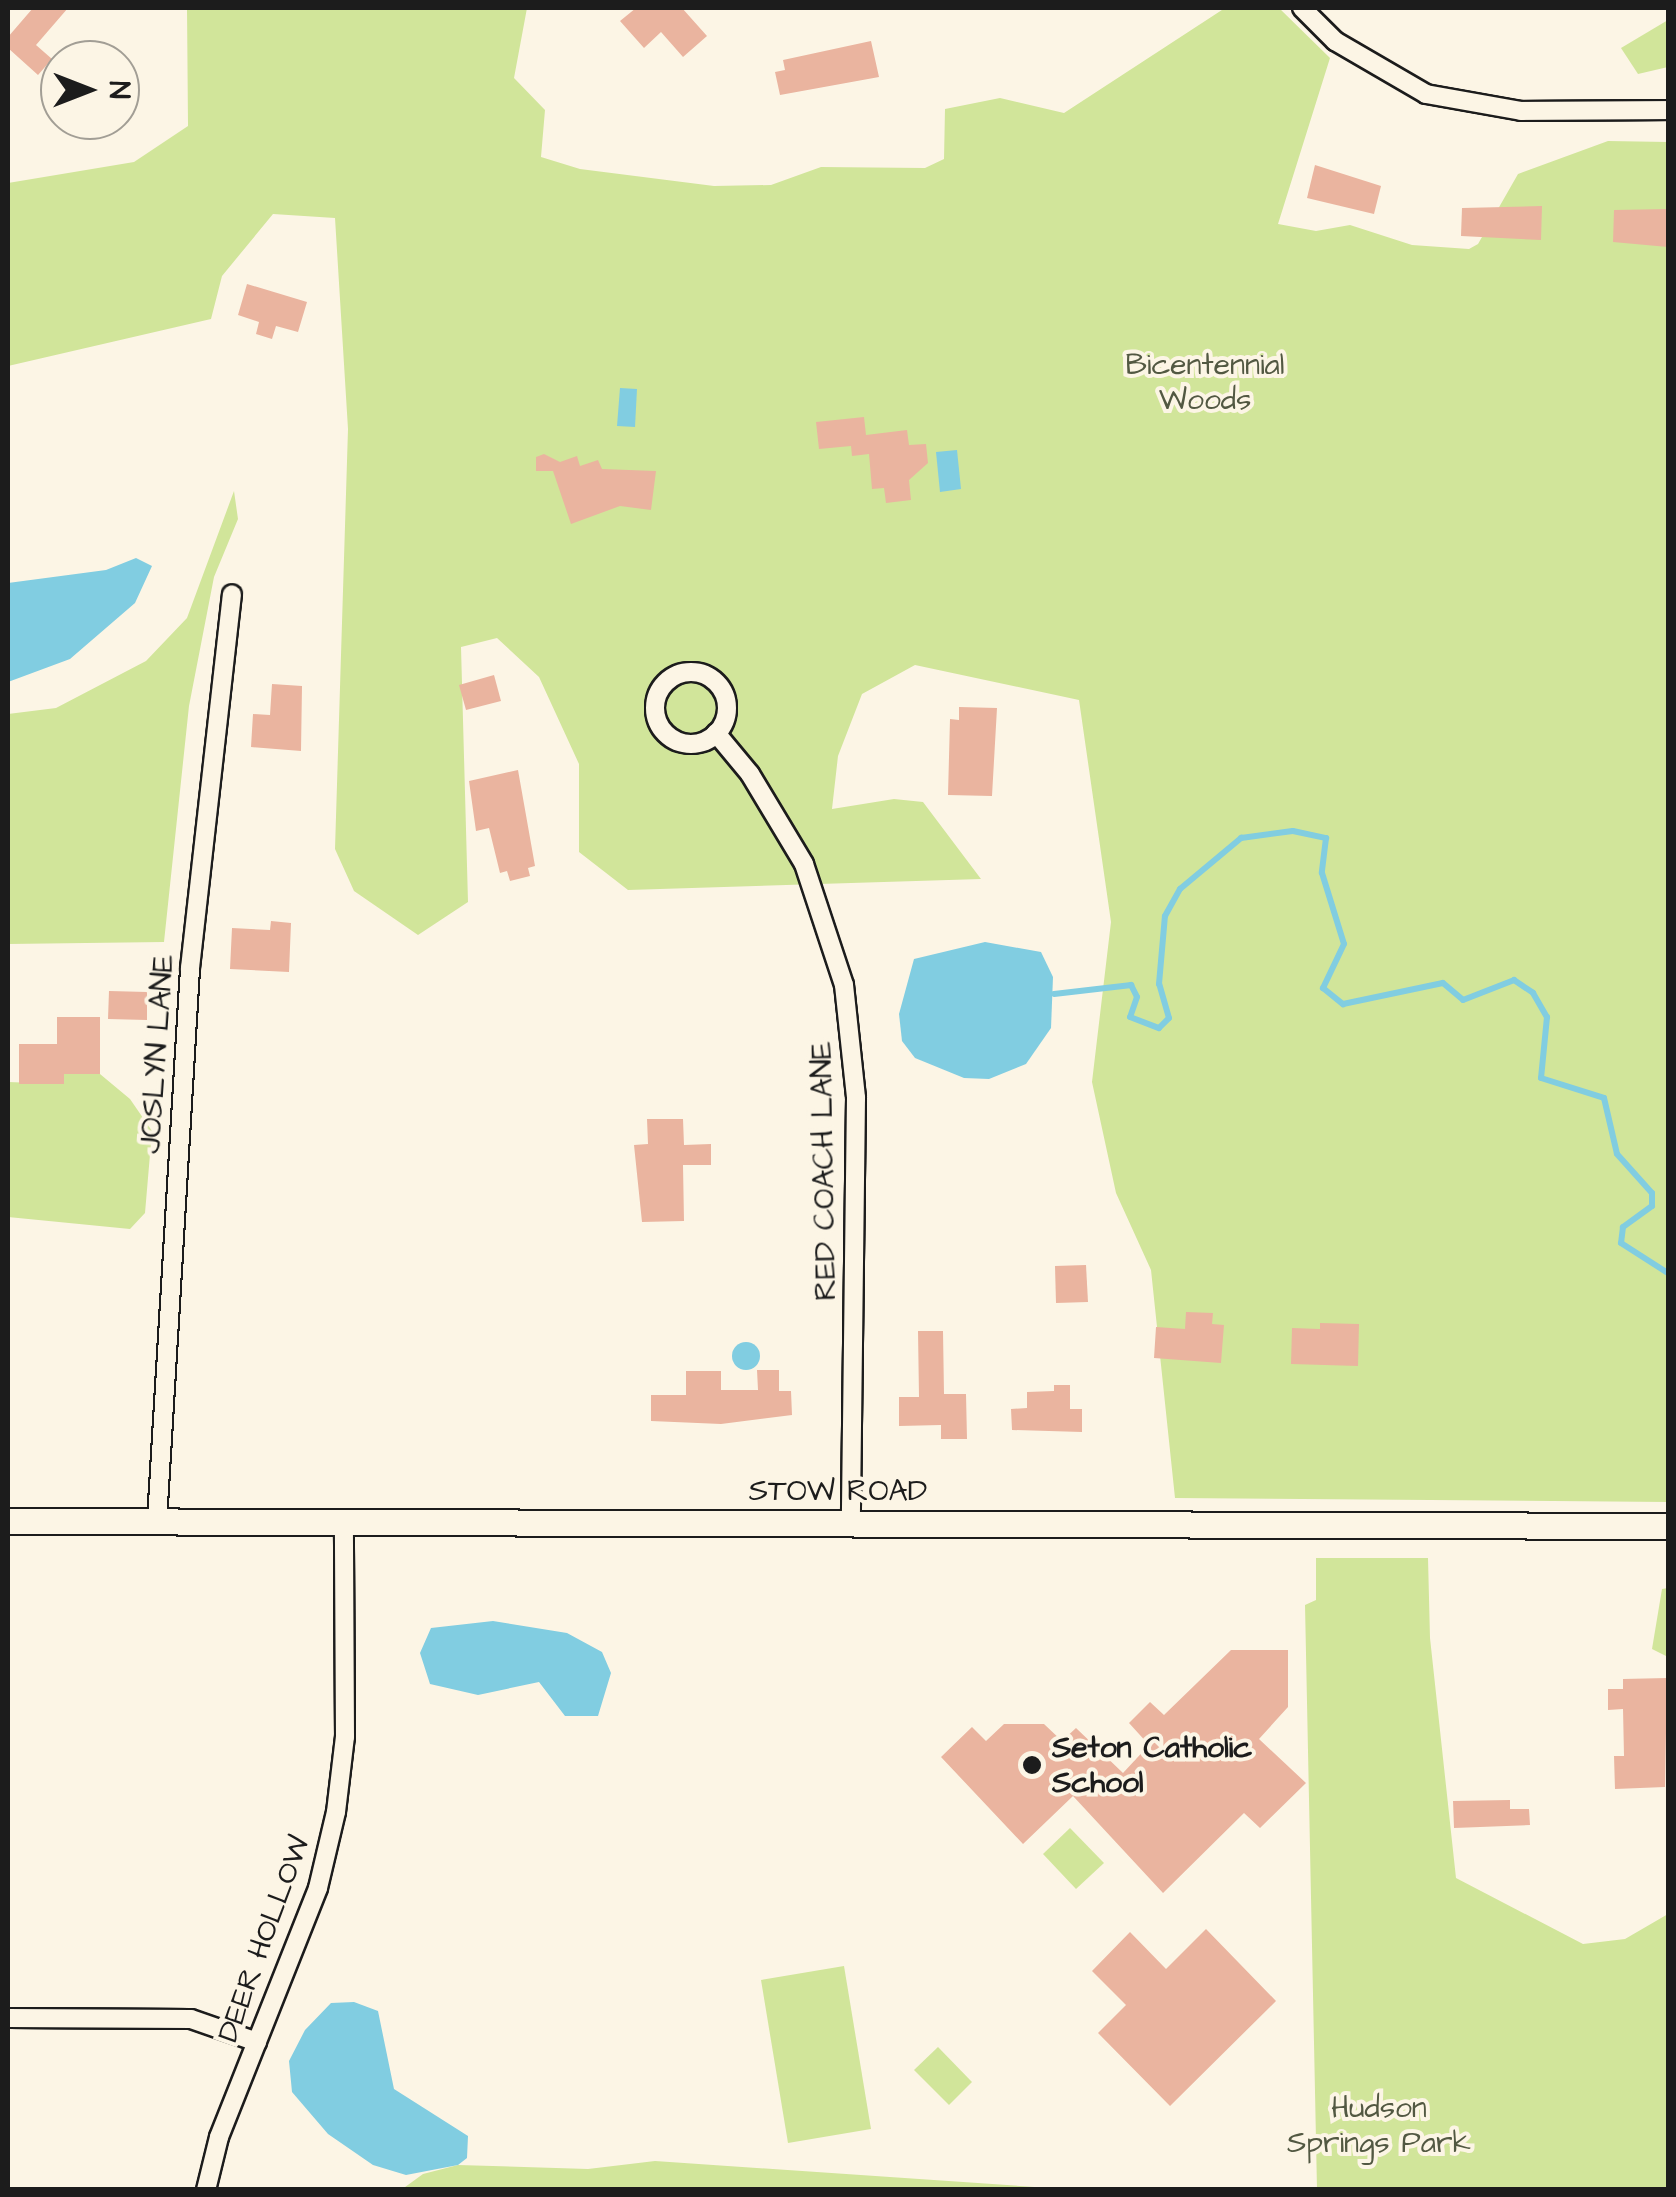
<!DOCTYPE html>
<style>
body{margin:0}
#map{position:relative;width:1676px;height:2197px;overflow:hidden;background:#fcf5e5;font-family:"Architects Daughter",sans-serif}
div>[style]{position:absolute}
.green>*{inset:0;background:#d1e59a}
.water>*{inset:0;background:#81cde1}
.round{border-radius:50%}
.stream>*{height:6px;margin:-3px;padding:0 3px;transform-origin:3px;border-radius:3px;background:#81cde1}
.building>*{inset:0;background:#eab49f}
.roads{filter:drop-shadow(2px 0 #1c1c1c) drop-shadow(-2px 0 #1c1c1c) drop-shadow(0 2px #1c1c1c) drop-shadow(0 -2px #1c1c1c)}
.street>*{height:18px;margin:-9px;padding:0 9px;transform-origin:9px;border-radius:9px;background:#fcf5e5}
.street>.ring{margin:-9px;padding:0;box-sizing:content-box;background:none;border:18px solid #fcf5e5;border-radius:50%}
.secondary>*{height:25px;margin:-12.5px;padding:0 12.5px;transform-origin:12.5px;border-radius:12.5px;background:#fcf5e5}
.dots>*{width:28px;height:28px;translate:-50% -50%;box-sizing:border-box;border:5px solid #fcf5e5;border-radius:50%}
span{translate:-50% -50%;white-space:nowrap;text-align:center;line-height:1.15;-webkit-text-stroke:8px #fcf5e5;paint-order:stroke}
.park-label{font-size:30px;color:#525842}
.street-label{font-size:30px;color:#1c1c1c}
.poi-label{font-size:30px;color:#1c1c1c;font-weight:700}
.left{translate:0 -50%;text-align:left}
.frame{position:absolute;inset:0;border:10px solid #1c1c1c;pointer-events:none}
.north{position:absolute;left:40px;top:40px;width:100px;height:100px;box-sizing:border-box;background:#fcf5e5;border:2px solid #a29e95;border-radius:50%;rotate:90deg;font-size:28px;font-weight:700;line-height:40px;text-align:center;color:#1c1c1c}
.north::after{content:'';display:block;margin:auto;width:35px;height:45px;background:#1c1c1c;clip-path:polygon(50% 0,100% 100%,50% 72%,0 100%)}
</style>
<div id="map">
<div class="green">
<i style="clip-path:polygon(187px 8px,527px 8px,514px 78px,545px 110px,541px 157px,580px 169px,714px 186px,771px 185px,821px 167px,925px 168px,944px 159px,945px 109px,1000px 98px,1064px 113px,1225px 8px,1279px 8px,1330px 58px,1278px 224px,1316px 231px,1350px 225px,1412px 245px,1469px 249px,1478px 244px,1518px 174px,1608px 141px,1668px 142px,1668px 1502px,1175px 1498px,1151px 1270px,1116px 1193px,1092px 1082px,1111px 922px,1079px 700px,915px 665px,862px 694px,838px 756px,832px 809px,894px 799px,923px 802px,981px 879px,628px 890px,579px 852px,579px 764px,539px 677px,497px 638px,461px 647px,468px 902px,418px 935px,354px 891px,335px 849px,348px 429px,335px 218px,273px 214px,222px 276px,211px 319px,8px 366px,8px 183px,134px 162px,188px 126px)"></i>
<i style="clip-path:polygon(1668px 20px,1668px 67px,1638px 74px,1621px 48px)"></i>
<i style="clip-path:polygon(234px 491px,238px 519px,214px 577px,189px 706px,164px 942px,8px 944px,8px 714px,56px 708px,146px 661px,187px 618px)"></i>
<i style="clip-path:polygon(64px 1074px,100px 1074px,130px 1099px,152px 1131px,145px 1213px,130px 1229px,8px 1217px,8px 1082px,63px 1084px)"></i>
<i style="clip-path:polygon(1316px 1558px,1428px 1558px,1430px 1638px,1456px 1878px,1583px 1944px,1625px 1939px,1668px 1914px,1668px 2189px,1317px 2189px,1305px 1605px,1316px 1600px)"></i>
<i style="clip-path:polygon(1668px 1588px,1668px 1657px,1652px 1649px,1662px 1589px)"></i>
<i style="clip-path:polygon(1070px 1828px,1104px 1863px,1076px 1889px,1043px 1854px)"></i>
<i style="clip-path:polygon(844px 1966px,871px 2129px,788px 2143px,761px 1980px)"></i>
<i style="clip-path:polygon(938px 2047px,972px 2082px,949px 2105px,914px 2070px)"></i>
<i style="clip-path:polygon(655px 2161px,1064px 2189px,401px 2190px,423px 2174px,458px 2165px,588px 2169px)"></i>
</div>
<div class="water">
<i style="clip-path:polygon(620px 388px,637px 389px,635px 427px,617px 426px)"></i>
<i style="clip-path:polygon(957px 450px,961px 489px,940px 492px,936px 452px)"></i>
<i style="clip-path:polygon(136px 558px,152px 566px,135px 603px,70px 659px,8px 682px,8px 583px,106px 570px)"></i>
<i style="clip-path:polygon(985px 942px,1041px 952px,1053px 977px,1051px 1028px,1026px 1064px,989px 1079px,964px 1078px,915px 1058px,902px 1041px,899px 1014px,914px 959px)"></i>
<i class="round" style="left:732px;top:1342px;width:28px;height:28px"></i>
<i style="clip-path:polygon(493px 1621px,567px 1633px,602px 1652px,611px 1673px,598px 1716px,565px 1716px,539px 1682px,478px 1695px,430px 1684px,420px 1653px,431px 1628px)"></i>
<i style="clip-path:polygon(354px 2002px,378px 2011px,394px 2089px,468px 2136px,467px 2158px,458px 2165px,406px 2175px,373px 2165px,328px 2134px,292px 2092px,289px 2061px,305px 2030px,331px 2003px)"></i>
</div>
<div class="stream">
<i style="left:1054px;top:994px;width:78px;rotate:-6.7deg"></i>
<i style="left:1131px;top:985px;width:13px;rotate:63deg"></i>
<i style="left:1137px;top:997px;width:21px;rotate:109deg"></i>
<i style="left:1130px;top:1017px;width:31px;rotate:21deg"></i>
<i style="left:1159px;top:1028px;width:14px;rotate:-45deg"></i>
<i style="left:1169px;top:1018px;width:35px;rotate:-106deg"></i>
<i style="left:1159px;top:984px;width:68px;rotate:-85deg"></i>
<i style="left:1165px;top:916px;width:31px;rotate:-61deg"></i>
<i style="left:1180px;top:889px;width:80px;rotate:-39.9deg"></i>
<i style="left:1241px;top:838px;width:52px;rotate:-7.7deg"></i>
<i style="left:1293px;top:831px;width:34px;rotate:12deg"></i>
<i style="left:1326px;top:838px;width:35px;rotate:97deg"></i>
<i style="left:1322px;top:873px;width:74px;rotate:72.8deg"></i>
<i style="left:1344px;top:944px;width:49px;rotate:115.5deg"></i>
<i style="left:1323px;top:988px;width:26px;rotate:39deg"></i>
<i style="left:1343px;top:1004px;width:102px;rotate:-11.9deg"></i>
<i style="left:1443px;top:983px;width:26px;rotate:40deg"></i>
<i style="left:1463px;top:1000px;width:55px;rotate:-21.4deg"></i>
<i style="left:1514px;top:980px;width:23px;rotate:34deg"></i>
<i style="left:1533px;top:993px;width:28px;rotate:60deg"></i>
<i style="left:1547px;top:1017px;width:61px;rotate:95.6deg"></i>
<i style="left:1541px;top:1078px;width:66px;rotate:17.6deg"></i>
<i style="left:1604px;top:1098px;width:57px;rotate:76.9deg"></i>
<i style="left:1617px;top:1154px;width:52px;rotate:48.1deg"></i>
<i style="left:1652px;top:1193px;width:13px;rotate:90deg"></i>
<i style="left:1652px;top:1206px;width:36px;rotate:144deg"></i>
<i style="left:1623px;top:1227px;width:16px;rotate:97deg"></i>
<i style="left:1621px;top:1243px;width:56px;rotate:32.6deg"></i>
</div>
<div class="building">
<i style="clip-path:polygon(33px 8px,68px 8px,36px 45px,52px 59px,38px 75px,8px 48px,8px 37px)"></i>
<i style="clip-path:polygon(636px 8px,682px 8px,707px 36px,683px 57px,661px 32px,644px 48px,620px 21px)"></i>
<i style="clip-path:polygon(871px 41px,879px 77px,780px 95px,775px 72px,785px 70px,783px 60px)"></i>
<i style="clip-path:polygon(1315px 165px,1381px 186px,1374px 214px,1307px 198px)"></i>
<i style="clip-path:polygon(1542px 206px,1541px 240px,1461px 236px,1462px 208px)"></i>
<i style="clip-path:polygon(1668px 209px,1668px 247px,1613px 242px,1614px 210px)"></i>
<i style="clip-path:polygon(247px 284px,307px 302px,298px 332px,276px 326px,272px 339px,256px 334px,259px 322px,238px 315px)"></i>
<i style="clip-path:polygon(864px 417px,866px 435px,907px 430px,909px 445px,926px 444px,928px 463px,909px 480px,911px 500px,886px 503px,884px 488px,872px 489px,869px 454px,852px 456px,851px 446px,819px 449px,816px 422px)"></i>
<i style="clip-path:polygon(544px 454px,560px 462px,577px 456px,580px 466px,598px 460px,602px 469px,656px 471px,651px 510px,620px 506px,571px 524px,553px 471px,536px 471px,536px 457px)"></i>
<i style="clip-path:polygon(494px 675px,501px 701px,466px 710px,459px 685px)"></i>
<i style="clip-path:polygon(272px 684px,302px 686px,301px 751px,251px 747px,253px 714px,270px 715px)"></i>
<i style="clip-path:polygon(959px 707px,997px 708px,992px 796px,948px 795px,950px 719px,959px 720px)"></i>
<i style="clip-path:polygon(518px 770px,535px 866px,528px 868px,530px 876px,510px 881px,507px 871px,500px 873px,489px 828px,476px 831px,469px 781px)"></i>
<i style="clip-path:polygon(271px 921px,291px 923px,289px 972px,230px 969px,232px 928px,270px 930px)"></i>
<i style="clip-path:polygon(109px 991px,147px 992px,147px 1020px,108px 1019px)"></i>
<i style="clip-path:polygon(57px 1017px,100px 1017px,100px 1074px,64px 1074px,64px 1084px,19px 1084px,19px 1044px,57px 1044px)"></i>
<i style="clip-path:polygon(647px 1119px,683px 1119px,684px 1145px,711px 1144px,711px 1165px,683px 1165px,684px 1221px,642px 1222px,634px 1145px,648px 1144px)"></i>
<i style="clip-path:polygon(1086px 1265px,1088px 1302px,1056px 1303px,1055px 1266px)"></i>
<i style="clip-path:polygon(1186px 1312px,1213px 1313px,1212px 1324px,1224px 1325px,1221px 1363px,1154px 1358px,1156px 1327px,1185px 1329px)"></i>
<i style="clip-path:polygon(1320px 1323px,1359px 1324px,1358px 1366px,1291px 1364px,1292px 1328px,1320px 1329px)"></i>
<i style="clip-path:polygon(918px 1331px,943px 1331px,944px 1394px,966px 1394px,967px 1439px,941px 1439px,941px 1425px,899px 1426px,899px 1397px,919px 1397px)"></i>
<i style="clip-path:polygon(757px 1370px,779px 1370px,779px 1391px,791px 1391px,792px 1415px,721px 1424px,651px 1421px,651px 1395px,686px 1395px,686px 1371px,721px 1371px,721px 1390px,758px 1390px)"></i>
<i style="clip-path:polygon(1054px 1385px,1070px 1385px,1070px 1409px,1082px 1409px,1082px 1432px,1012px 1430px,1011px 1409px,1027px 1408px,1027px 1392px,1054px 1391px)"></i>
<i style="clip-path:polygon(1231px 1650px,1288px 1650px,1288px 1707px,1259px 1739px,1306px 1783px,1260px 1828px,1244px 1813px,1163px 1893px,1073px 1796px,1023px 1844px,941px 1757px,972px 1727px,986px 1741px,1004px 1724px,1044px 1724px,1062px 1741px,1076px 1728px,1123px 1773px,1149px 1745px,1129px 1723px,1150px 1702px,1164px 1715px)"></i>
<i style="clip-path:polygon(1667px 1678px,1665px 1787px,1615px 1789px,1614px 1756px,1624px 1756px,1623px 1709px,1608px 1710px,1608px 1689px,1623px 1689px,1623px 1679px)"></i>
<i style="clip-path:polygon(1510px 1800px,1510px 1809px,1529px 1809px,1530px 1825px,1454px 1828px,1453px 1801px)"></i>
<i style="clip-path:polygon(1206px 1929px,1276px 2001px,1170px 2106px,1098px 2033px,1126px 2005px,1092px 1971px,1130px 1932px,1166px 1969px)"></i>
</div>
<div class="roads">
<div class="street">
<i style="left:1302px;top:8px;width:47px;rotate:45deg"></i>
<i style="left:1335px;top:41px;width:105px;rotate:30.2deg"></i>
<i style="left:1426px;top:94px;width:97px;rotate:10.1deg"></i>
<i style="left:1521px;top:111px;width:147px;rotate:-0.4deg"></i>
<i class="ring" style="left:655px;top:672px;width:54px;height:54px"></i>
<i style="left:716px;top:733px;width:53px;rotate:50.3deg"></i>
<i style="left:750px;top:774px;width:105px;rotate:59deg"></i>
<i style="left:804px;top:864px;width:127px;rotate:71.7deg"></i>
<i style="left:844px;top:985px;width:114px;rotate:83.9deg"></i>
<i style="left:856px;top:1098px;width:425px;rotate:90.7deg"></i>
<i style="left:157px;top:1521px;width:554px;rotate:-86.58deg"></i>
<i style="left:190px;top:968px;width:376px;rotate:-83.6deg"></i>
<i style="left:8px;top:2018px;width:183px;rotate:0.3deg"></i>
<i style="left:191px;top:2019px;width:70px;rotate:19.2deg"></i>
<i style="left:206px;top:2190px;width:55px;rotate:-76.2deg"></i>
<i style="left:219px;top:2137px;width:268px;rotate:-68.3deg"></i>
<i style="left:318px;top:1888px;width:78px;rotate:-76.7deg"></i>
<i style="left:336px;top:1812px;width:76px;rotate:-83.2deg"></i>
<i style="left:345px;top:1737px;width:215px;rotate:-90.3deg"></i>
</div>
<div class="secondary">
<i style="left:8px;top:1521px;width:1660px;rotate:0.17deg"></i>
</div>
</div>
<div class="dots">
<i style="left:1032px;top:1765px;background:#1c1c1c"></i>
</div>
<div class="park-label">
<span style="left:1205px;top:382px">Bicentennial<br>Woods</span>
<span style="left:1379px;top:2125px">Hudson<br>Springs Park</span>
</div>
<div class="street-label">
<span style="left:157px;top:1054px;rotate:-86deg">JOSLYN LANE</span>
<span style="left:824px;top:1171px;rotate:-91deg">RED COACH LANE</span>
<span style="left:838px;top:1491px">STOW ROAD</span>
<span style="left:264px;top:1939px;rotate:-70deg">DEER HOLLOW</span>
</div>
<div class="poi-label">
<span class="left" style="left:1052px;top:1765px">Seton Catholic<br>School</span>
</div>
<div class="frame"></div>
<div class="north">N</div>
</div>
